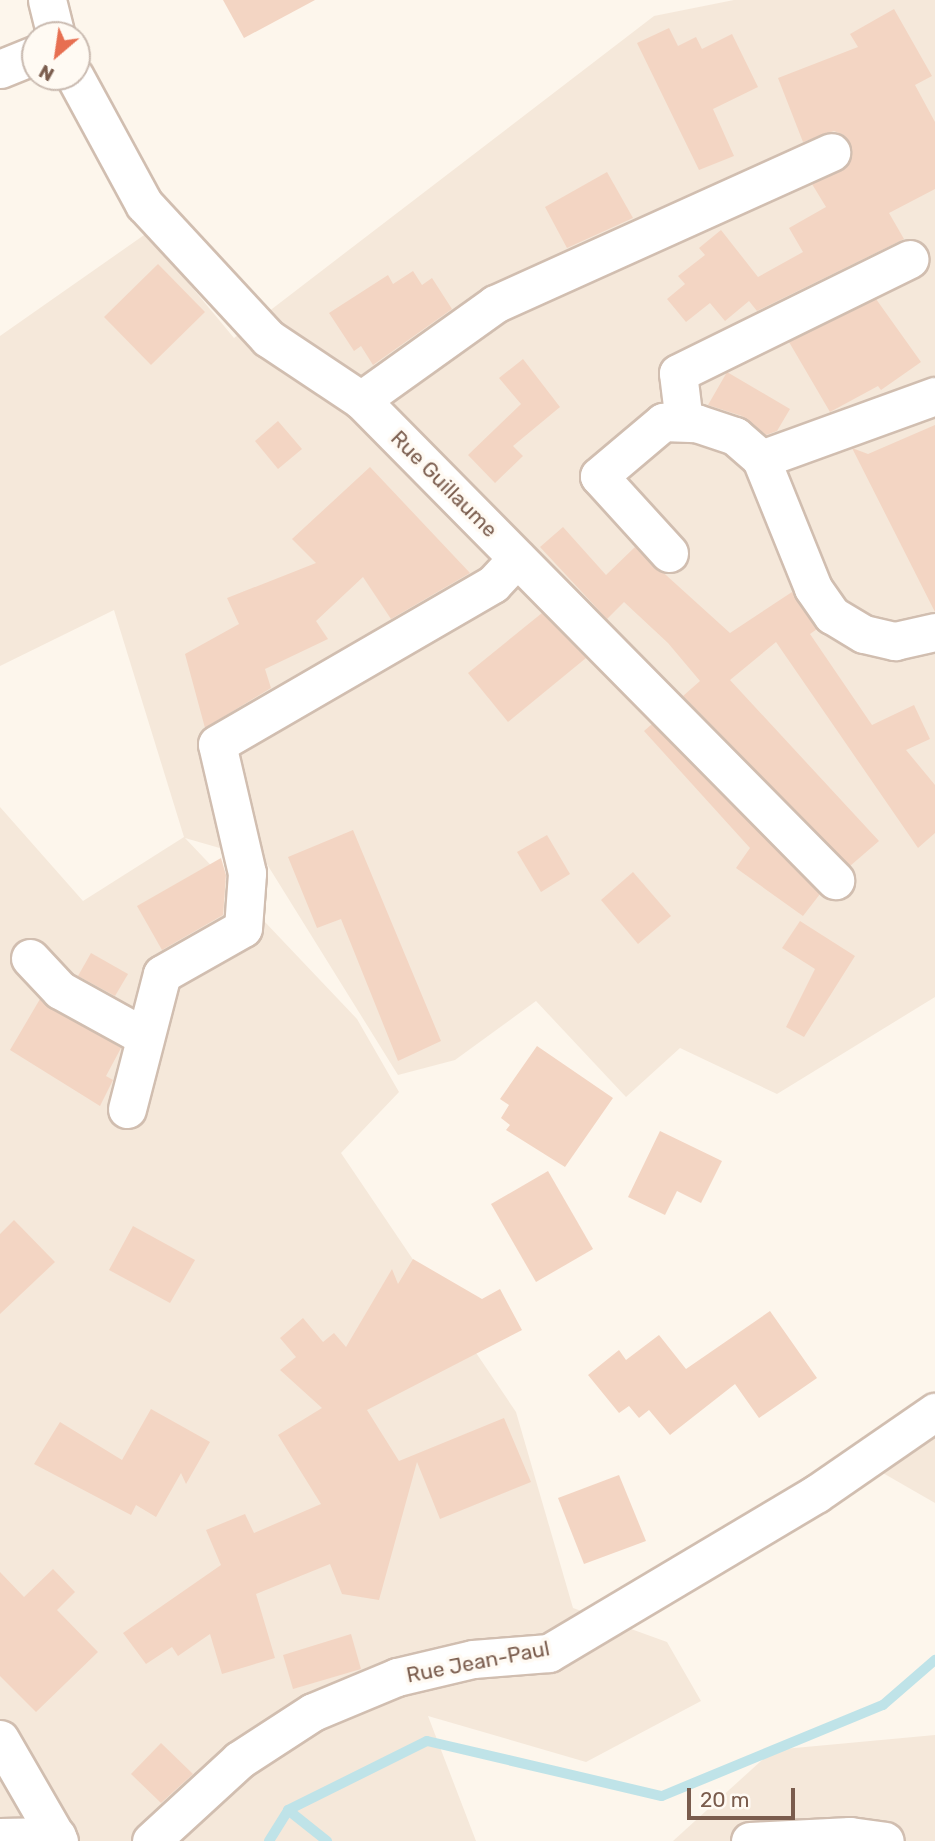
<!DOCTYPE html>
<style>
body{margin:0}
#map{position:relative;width:935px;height:1841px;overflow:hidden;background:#fdf6ec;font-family:Rubik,sans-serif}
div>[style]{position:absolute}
.residential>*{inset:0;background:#f5e8da}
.stream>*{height:10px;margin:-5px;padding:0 5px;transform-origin:5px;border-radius:5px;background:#bfe3e8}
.building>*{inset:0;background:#f3d5c3}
.roads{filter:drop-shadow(2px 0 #d1beb0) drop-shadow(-2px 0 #d1beb0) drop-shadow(0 2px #d1beb0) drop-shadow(0 -2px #d1beb0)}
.street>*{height:37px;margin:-18.5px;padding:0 18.5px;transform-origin:18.5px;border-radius:18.5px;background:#fff}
span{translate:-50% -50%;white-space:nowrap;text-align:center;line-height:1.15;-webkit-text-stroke:7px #fffaf3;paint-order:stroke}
.street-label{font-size:21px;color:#7a5c4d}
.north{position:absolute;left:21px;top:21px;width:70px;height:70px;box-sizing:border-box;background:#fffaf3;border:2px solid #cabbb1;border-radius:50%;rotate:209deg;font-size:19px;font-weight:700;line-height:28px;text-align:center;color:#7a5c4d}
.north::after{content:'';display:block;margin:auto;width:24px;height:32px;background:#e76f51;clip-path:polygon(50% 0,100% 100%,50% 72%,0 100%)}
.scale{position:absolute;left:687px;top:1788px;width:108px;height:32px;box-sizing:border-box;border:4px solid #7a5c4d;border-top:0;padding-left:9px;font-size:21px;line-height:24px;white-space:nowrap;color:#7a5c4d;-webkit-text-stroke:5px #fffaf3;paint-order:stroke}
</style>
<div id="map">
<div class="residential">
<i style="clip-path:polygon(734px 0,935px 0,935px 997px,777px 1094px,680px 1048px,626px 1097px,536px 1001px,455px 1060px,398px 1075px,265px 861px,185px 838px,357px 1019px,399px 1092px,341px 1153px,516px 1412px,573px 1608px,667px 1642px,701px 1701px,586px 1762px,428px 1716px,476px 1841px,0 1841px,0 807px,83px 901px,184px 837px,114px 610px,0 666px,0 336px,147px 233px,234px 338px,654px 16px)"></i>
<i style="clip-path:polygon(935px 1412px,935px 1503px,862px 1461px)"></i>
<i style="clip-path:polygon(935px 1735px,935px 1841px,673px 1841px,773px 1750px)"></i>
</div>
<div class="stream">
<i style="left:288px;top:1810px;width:50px;rotate:38.5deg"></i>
<i style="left:269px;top:1841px;width:36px;rotate:-58deg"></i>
<i style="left:288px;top:1810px;width:155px;rotate:-26.4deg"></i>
<i style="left:427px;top:1741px;width:241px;rotate:13.2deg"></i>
<i style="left:662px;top:1796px;width:239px;rotate:-22.4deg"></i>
<i style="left:883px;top:1705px;width:69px;rotate:-40.9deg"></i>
</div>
<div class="building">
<i style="clip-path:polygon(223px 0,315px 0,244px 38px)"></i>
<i style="clip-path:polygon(894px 9px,932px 76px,915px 85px,935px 122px,935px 189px,889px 213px,904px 239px,757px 311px,749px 301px,725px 321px,710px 303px,686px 322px,667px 299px,685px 284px,678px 276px,705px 255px,699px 248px,721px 230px,758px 277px,803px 252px,789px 228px,826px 207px,812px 184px,840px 171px,852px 153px,844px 135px,834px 131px,803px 142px,778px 78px,858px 47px,850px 34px)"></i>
<i style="clip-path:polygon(669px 28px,678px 46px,696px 37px,702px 49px,732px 34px,758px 87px,713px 109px,734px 156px,699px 170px,637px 43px)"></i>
<i style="clip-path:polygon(607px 172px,633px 218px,567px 248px,545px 207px)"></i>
<i style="clip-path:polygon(158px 264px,205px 312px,151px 365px,104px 317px)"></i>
<i style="clip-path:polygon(413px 271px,422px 285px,432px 278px,452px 309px,373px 365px,361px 346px,354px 351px,329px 313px,388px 275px,393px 284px)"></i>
<i style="clip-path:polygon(876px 299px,921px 362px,881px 390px,878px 386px,830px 412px,789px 342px)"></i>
<i style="clip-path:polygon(523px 359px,560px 407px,513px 446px,523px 456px,495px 483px,468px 455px,521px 404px,499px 378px)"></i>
<i style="clip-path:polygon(727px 372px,790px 409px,777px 431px,766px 435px,742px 416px,708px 405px)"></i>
<i style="clip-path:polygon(278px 421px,302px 449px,278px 469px,255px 441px)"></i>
<i style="clip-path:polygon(935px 425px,935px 612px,852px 448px,868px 454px)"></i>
<i style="clip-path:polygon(370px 467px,470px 573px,391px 619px,363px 577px,316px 621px,328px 639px,265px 669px,271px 688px,205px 728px,185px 654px,239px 624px,227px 598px,316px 563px,292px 539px)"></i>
<i style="clip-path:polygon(563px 527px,606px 575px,635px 547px,730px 633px,792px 592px,817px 629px,810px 634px,872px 725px,914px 705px,930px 739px,906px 750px,935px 785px,935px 833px,918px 848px,776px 642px,730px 680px,879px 841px,850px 866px,683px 696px,700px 681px,668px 643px,624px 602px,607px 619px,540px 547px)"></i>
<i style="clip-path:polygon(542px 613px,586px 658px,508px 722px,468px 673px)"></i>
<i style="clip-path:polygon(652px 724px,820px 894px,803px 916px,736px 868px,750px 848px,644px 731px)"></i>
<i style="clip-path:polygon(353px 830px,441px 1041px,398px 1061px,341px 919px,317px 928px,288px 857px)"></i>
<i style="clip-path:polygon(547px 835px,570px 874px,541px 892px,517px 852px)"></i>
<i style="clip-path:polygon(221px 858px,226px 875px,223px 915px,162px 950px,137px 906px)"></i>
<i style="clip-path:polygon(633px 872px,671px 916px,638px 944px,601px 900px)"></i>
<i style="clip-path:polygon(800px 921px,855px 956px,804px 1037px,786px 1027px,815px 969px,782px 948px)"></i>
<i style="clip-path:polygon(91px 953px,128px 974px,115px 996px,78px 976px)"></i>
<i style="clip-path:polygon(40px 999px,121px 1048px,106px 1076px,113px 1080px,100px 1106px,10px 1050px)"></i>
<i style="clip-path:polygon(537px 1046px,613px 1098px,565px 1167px,506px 1130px,510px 1125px,501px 1118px,509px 1105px,500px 1099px)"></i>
<i style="clip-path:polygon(660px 1131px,722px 1161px,701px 1203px,677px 1191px,665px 1215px,628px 1197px)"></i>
<i style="clip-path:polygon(548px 1171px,593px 1249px,536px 1282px,491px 1204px)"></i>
<i style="clip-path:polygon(14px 1220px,55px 1262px,0 1314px,0 1234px)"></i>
<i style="clip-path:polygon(133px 1226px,195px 1260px,170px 1303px,109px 1270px)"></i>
<i style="clip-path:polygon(413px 1259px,482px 1299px,500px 1289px,522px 1330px,367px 1410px,399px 1461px,504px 1418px,531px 1482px,440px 1519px,417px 1462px,379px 1600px,342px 1594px,330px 1564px,256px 1594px,275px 1658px,222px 1674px,210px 1634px,178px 1656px,172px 1647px,146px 1664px,123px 1633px,221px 1565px,206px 1530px,245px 1514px,254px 1533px,321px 1504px,278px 1435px,322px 1408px,280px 1370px,296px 1357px,280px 1338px,303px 1318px,323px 1342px,334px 1333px,346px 1347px,392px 1269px,398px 1284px)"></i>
<i style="clip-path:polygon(770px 1311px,817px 1378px,759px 1418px,735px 1384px,670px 1435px,649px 1410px,639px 1418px,629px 1406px,619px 1413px,588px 1375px,619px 1350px,626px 1360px,659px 1335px,686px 1369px)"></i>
<i style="clip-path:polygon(151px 1409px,210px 1442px,186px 1484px,181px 1473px,156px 1517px,136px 1505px,131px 1515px,34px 1464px,60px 1422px,122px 1460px)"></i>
<i style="clip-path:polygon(619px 1475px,646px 1541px,584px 1564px,558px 1498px)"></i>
<i style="clip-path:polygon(53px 1569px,75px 1592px,57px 1610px,98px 1652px,36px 1712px,0 1676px,0 1572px,24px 1597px)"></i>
<i style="clip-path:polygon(351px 1634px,361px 1669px,293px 1689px,283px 1655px)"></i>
<i style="clip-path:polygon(161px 1743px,193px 1774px,161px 1803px,131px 1774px)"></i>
</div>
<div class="roads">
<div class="street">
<i style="left:47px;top:0;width:36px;rotate:76deg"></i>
<i style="left:0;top:69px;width:38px;rotate:-22deg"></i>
<i style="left:75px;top:77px;width:145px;rotate:61.5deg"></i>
<i style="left:144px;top:204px;width:183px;rotate:47.2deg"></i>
<i style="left:268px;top:338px;width:112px;rotate:33.7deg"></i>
<i style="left:361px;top:400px;width:675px;rotate:45.36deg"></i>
<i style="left:361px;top:400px;width:165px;rotate:-35.6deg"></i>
<i style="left:495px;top:304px;width:369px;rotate:-24.3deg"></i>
<i style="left:684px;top:422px;width:49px;rotate:-97deg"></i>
<i style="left:678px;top:373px;width:258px;rotate:-26.2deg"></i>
<i style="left:761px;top:459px;width:185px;rotate:-19.9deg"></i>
<i style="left:669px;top:553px;width:104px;rotate:-132.3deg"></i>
<i style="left:599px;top:476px;width:84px;rotate:-40.2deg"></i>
<i style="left:663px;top:422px;width:33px;rotate:2deg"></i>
<i style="left:696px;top:423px;width:41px;rotate:18.4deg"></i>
<i style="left:735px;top:436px;width:35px;rotate:41deg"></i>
<i style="left:761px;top:459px;width:139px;rotate:68deg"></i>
<i style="left:813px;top:588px;width:33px;rotate:55deg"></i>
<i style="left:832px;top:615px;width:37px;rotate:31deg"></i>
<i style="left:864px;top:634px;width:32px;rotate:13deg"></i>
<i style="left:895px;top:641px;width:41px;rotate:-12.7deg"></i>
<i style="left:30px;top:958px;width:44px;rotate:46.8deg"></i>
<i style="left:60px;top:990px;width:97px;rotate:28.9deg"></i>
<i style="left:127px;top:1109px;width:139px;rotate:-75.5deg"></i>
<i style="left:162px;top:974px;width:93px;rotate:-29.6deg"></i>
<i style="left:243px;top:928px;width:55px;rotate:-85.8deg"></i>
<i style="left:247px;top:873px;width:132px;rotate:-103.1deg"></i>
<i style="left:217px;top:744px;width:319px;rotate:-30.1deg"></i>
<i style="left:493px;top:584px;width:35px;rotate:-47deg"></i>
<i style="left:0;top:1739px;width:118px;rotate:60deg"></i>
<i style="left:0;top:1837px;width:57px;rotate:-1deg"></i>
<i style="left:151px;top:1841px;width:120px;rotate:-42.6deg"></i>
<i style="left:239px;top:1760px;width:88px;rotate:-33deg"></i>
<i style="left:313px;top:1712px;width:91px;rotate:-22.6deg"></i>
<i style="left:397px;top:1677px;width:78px;rotate:-13.3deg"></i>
<i style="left:473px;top:1659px;width:76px;rotate:-4.5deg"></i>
<i style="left:549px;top:1653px;width:311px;rotate:-30.8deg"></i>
<i style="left:816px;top:1494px;width:145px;rotate:-34.6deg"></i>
<i style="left:750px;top:1841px;width:100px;rotate:-2.9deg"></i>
<i style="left:850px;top:1836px;width:35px;rotate:8deg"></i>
</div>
</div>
<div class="street-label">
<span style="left:444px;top:484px;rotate:45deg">Rue Guillaume</span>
<span style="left:478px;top:1662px;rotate:-11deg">Rue Jean-Paul</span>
</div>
<div class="north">N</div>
<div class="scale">20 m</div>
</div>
